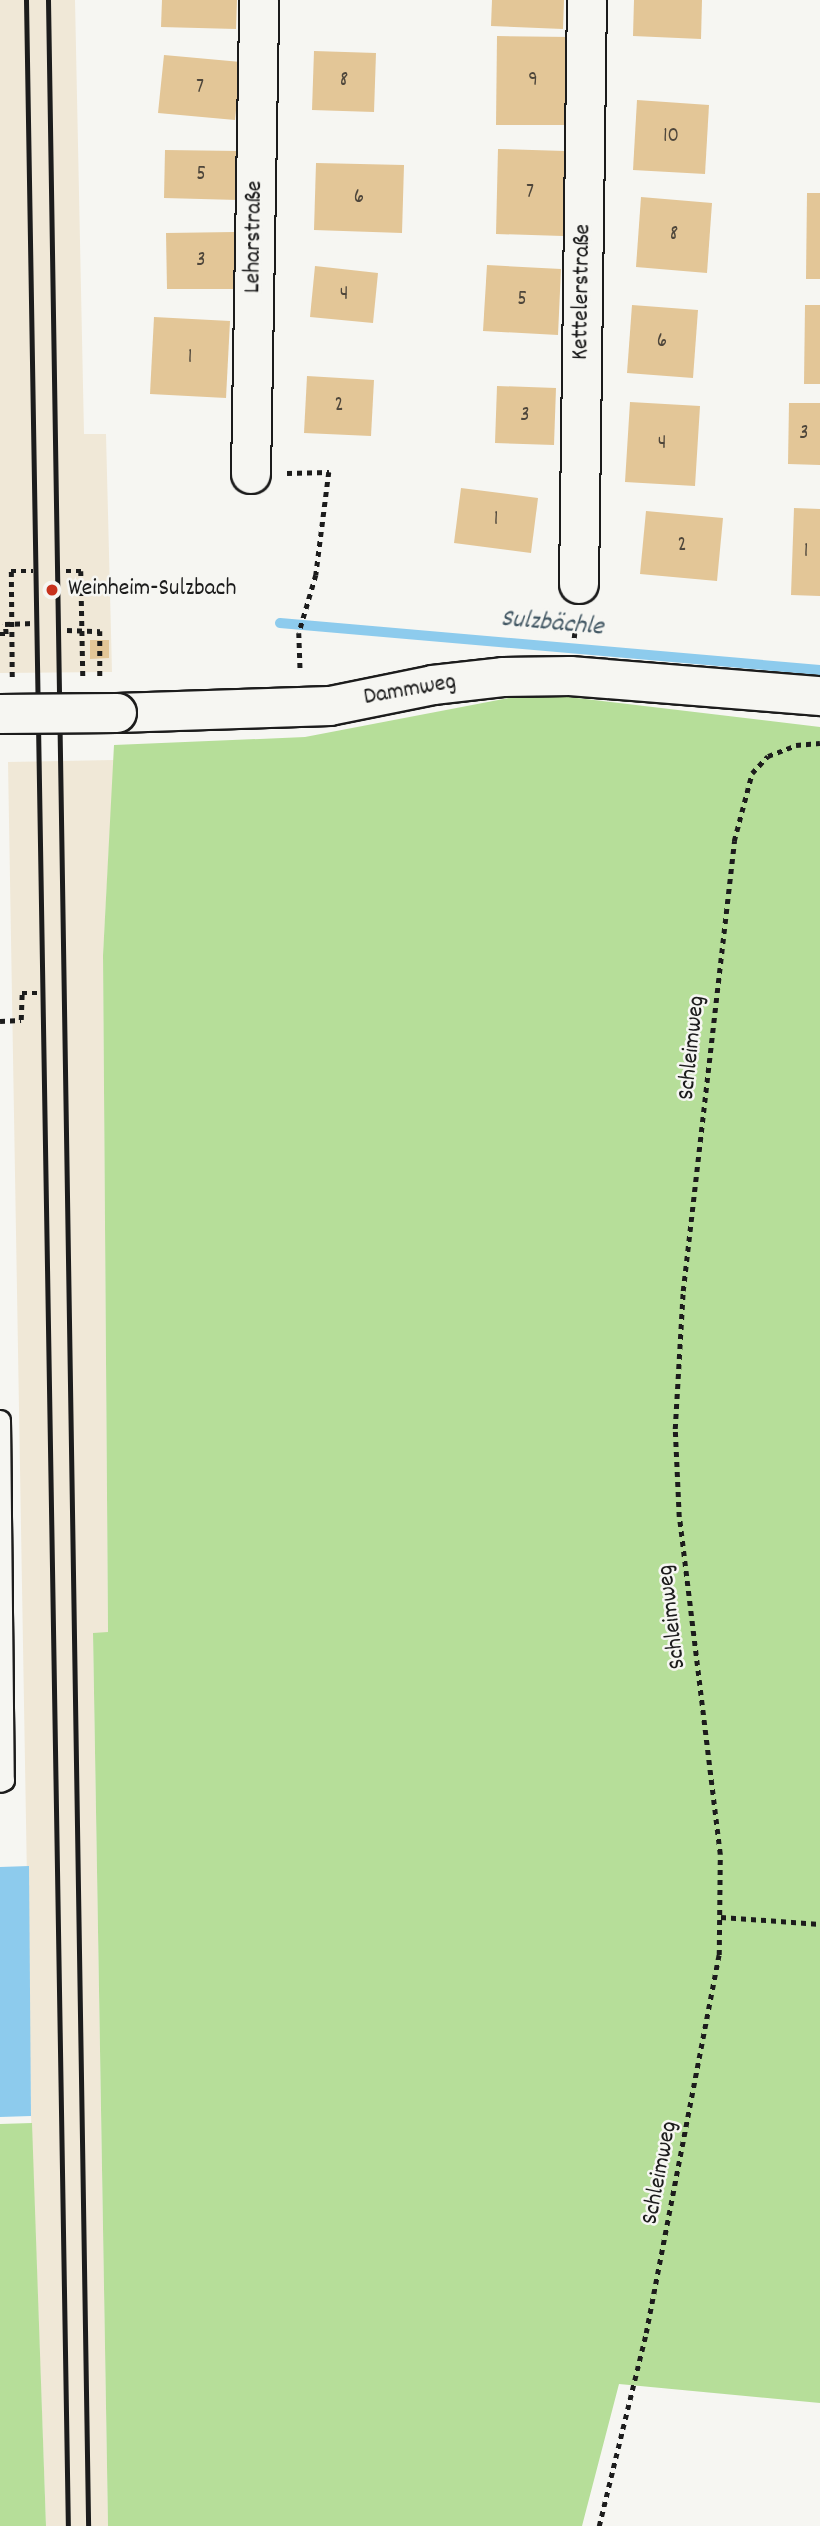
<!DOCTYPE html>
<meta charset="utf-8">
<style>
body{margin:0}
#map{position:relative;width:820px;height:2526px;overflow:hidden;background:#f6f6f2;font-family:Dekko,sans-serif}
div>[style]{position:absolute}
.built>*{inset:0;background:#f0e8d7}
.green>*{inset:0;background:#b6de99}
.water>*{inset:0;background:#8dcbed}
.stream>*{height:10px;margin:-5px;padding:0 5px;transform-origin:5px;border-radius:5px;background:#8dcbed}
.building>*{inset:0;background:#e3c697}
.path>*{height:4.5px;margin-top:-2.25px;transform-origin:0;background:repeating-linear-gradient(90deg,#1c1c1c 0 5px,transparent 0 10px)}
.roads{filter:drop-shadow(2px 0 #1c1c1c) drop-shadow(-2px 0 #1c1c1c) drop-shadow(0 2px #1c1c1c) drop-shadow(0 -2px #1c1c1c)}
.lane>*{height:19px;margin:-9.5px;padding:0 9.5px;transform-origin:9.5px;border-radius:9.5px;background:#f6f6f2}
.street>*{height:38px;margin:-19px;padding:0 19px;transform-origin:19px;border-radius:19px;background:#f6f6f2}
.rail>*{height:5px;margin:-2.5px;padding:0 2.5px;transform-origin:2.5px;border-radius:2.5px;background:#1c1c1c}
.bridges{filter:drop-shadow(2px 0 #1c1c1c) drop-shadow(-2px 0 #1c1c1c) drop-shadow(0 2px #1c1c1c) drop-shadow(0 -2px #1c1c1c)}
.street-bridge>*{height:38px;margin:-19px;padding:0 19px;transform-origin:19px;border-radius:19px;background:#f6f6f2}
.dots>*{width:19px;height:19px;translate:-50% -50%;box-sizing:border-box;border:4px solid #f6f6f2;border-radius:50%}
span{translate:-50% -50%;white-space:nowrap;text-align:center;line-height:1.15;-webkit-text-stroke:5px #f6f6f2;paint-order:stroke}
.number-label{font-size:21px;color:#4e463b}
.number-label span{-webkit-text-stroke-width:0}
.street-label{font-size:24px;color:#1c1c1c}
.poi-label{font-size:24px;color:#1c1c1c}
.left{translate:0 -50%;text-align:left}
.water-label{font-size:26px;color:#445965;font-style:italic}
</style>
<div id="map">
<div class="built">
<i style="clip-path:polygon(0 0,75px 0,84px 434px,106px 434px,112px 672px,0 673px)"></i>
<i style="clip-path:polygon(114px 760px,103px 955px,108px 1633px,93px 1634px,108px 2526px,46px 2526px,31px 2116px,8px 762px)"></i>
</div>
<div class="green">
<i style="clip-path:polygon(535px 693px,820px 727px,820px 2403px,619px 2384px,582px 2526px,108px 2526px,93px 1633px,108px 1632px,103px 955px,114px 745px,305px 737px)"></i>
<i style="clip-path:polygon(32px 2123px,46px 2526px,0 2526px,0 2124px)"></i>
</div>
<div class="water">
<i style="clip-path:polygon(29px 1866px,31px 2116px,0 2117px,0 1867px)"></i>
</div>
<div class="stream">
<i style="left:280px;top:623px;width:542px;rotate:4.97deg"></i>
</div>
<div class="building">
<i style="clip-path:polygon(162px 0,237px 0,236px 29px,161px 27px)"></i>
<i style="clip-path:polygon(492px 0,564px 0,563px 29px,491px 26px)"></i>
<i style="clip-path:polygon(634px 0,702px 0,701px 39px,633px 36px)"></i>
<i style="clip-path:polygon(497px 36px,571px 37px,570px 125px,496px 125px)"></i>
<i style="clip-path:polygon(314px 51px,376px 53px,374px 112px,312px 110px)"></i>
<i style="clip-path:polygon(164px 55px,241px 62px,235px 120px,158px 113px)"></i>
<i style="clip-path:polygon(637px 100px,709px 105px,705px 174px,633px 170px)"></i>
<i style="clip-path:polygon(498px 149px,565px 151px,563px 236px,496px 234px)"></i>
<i style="clip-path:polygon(165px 150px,239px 151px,238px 200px,164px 198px)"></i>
<i style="clip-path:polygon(316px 163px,404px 165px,402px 233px,314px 230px)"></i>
<i style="clip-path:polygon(807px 193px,820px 193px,820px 279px,806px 279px)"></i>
<i style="clip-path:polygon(641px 197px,712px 203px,707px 273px,636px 267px)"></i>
<i style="clip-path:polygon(234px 232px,235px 289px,167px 289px,166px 233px)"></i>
<i style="clip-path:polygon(487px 265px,561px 269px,558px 335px,483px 331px)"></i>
<i style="clip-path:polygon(315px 266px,378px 273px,373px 323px,310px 317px)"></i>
<i style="clip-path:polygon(632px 305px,698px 310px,693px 378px,627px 373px)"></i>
<i style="clip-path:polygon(805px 305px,820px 305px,820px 384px,804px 384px)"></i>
<i style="clip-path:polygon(154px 317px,230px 321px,226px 398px,150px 394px)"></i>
<i style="clip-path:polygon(307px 376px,374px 380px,371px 436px,304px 433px)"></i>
<i style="clip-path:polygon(497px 386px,556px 388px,554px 445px,495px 443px)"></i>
<i style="clip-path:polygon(630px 402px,700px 406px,695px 486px,625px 482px)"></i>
<i style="clip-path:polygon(789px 403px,820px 403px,820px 465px,788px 464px)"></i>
<i style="clip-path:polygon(461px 488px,538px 498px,531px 553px,454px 543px)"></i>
<i style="clip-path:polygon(794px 508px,820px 509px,820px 596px,791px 595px)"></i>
<i style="clip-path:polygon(646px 511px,723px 518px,717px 581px,640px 574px)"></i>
<i style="clip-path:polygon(90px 640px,109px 640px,109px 658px,90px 659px)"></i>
</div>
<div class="path">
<i style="left:287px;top:473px;width:42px;rotate:-1.4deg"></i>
<i style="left:329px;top:472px;width:104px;rotate:97.2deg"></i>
<i style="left:316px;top:575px;width:60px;rotate:106.3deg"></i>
<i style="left:299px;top:633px;width:36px;rotate:88deg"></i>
<i style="left:66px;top:571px;width:15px"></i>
<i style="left:81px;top:571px;width:107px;rotate:88.9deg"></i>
<i style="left:67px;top:630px;width:33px;rotate:2deg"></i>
<i style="left:100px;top:631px;width:47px;rotate:90deg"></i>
<i style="left:0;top:634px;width:6px"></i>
<i style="left:6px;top:634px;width:10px;rotate:-96deg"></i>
<i style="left:5px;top:624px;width:29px;rotate:-2deg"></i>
<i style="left:574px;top:638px;width:19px;rotate:-84deg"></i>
<i style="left:12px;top:677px;width:106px;rotate:-90.5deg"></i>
<i style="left:11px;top:571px;width:22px"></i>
<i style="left:0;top:1021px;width:21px;rotate:-3deg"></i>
<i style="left:21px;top:1020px;width:27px;rotate:-88deg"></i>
<i style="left:22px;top:993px;width:15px"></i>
<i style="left:721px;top:1917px;width:99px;rotate:4deg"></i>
<i style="left:599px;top:2526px;width:199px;rotate:-76.3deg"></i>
<i style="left:646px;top:2333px;width:385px;rotate:-79.1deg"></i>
<i style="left:719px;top:1955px;width:101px;rotate:-89.4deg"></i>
<i style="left:720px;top:1854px;width:339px;rotate:-96.9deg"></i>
<i style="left:679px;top:1517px;width:88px;rotate:-92.6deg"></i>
<i style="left:675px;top:1429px;width:138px;rotate:-86.7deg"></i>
<i style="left:683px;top:1291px;width:453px;rotate:-83.5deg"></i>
<i style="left:734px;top:841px;width:70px;rotate:-75.2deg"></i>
<i style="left:752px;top:773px;width:23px;rotate:-47deg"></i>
<i style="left:768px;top:756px;width:30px;rotate:-21deg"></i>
<i style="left:796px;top:745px;width:24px;rotate:-5deg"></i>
</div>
<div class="roads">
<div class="lane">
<i style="left:0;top:1420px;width:360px;rotate:89.4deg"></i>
<i style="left:4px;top:1780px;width:4px;rotate:153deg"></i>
</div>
<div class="street">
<i style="left:251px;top:474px;width:474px;rotate:-89deg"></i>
<i style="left:579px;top:584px;width:584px;rotate:-89.22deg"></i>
<i style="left:117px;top:713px;width:213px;rotate:-1.9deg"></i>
<i style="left:330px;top:706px;width:105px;rotate:-11.5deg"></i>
<i style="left:433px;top:685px;width:70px;rotate:-6.5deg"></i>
<i style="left:503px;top:677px;width:67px;rotate:-0.9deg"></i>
<i style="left:570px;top:676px;width:251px;rotate:4.6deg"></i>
</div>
</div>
<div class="rail">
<i style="left:26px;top:0;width:2526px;rotate:89.05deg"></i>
<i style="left:48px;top:0;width:2526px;rotate:89.09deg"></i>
</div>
<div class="bridges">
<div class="street-bridge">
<i style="left:0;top:714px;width:117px;rotate:-0.5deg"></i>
</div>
</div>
<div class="dots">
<i style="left:52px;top:590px;background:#c8321e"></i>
</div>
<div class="number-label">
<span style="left:344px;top:81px">8</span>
<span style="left:533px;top:81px">9</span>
<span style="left:200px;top:88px">7</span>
<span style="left:671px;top:137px">10</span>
<span style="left:201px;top:175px">5</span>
<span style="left:530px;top:193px">7</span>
<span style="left:359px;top:198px">6</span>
<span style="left:674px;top:235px">8</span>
<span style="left:201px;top:261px">3</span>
<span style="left:344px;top:295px">4</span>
<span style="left:522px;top:300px">5</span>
<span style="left:662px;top:342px">6</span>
<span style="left:190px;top:358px">1</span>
<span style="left:339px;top:406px">2</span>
<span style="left:525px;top:416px">3</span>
<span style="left:804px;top:434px">3</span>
<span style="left:662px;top:444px">4</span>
<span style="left:496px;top:520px">1</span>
<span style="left:682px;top:546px">2</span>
<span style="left:806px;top:552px">1</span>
</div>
<div class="street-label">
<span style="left:255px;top:237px;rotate:-89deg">Leharstraße</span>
<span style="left:583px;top:292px;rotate:-89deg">Kettelerstraße</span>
<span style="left:410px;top:691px;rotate:-10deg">Dammweg</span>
<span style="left:693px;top:1048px;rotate:-84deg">Schleimweg</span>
<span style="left:673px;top:1617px;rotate:-97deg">Schleimweg</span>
<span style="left:661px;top:2173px;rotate:-79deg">Schleimweg</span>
</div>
<div class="poi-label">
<span class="left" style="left:68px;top:590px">Weinheim-Sulzbach</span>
</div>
<div class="water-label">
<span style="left:552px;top:624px;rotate:5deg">Sulzbächle</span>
</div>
</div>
